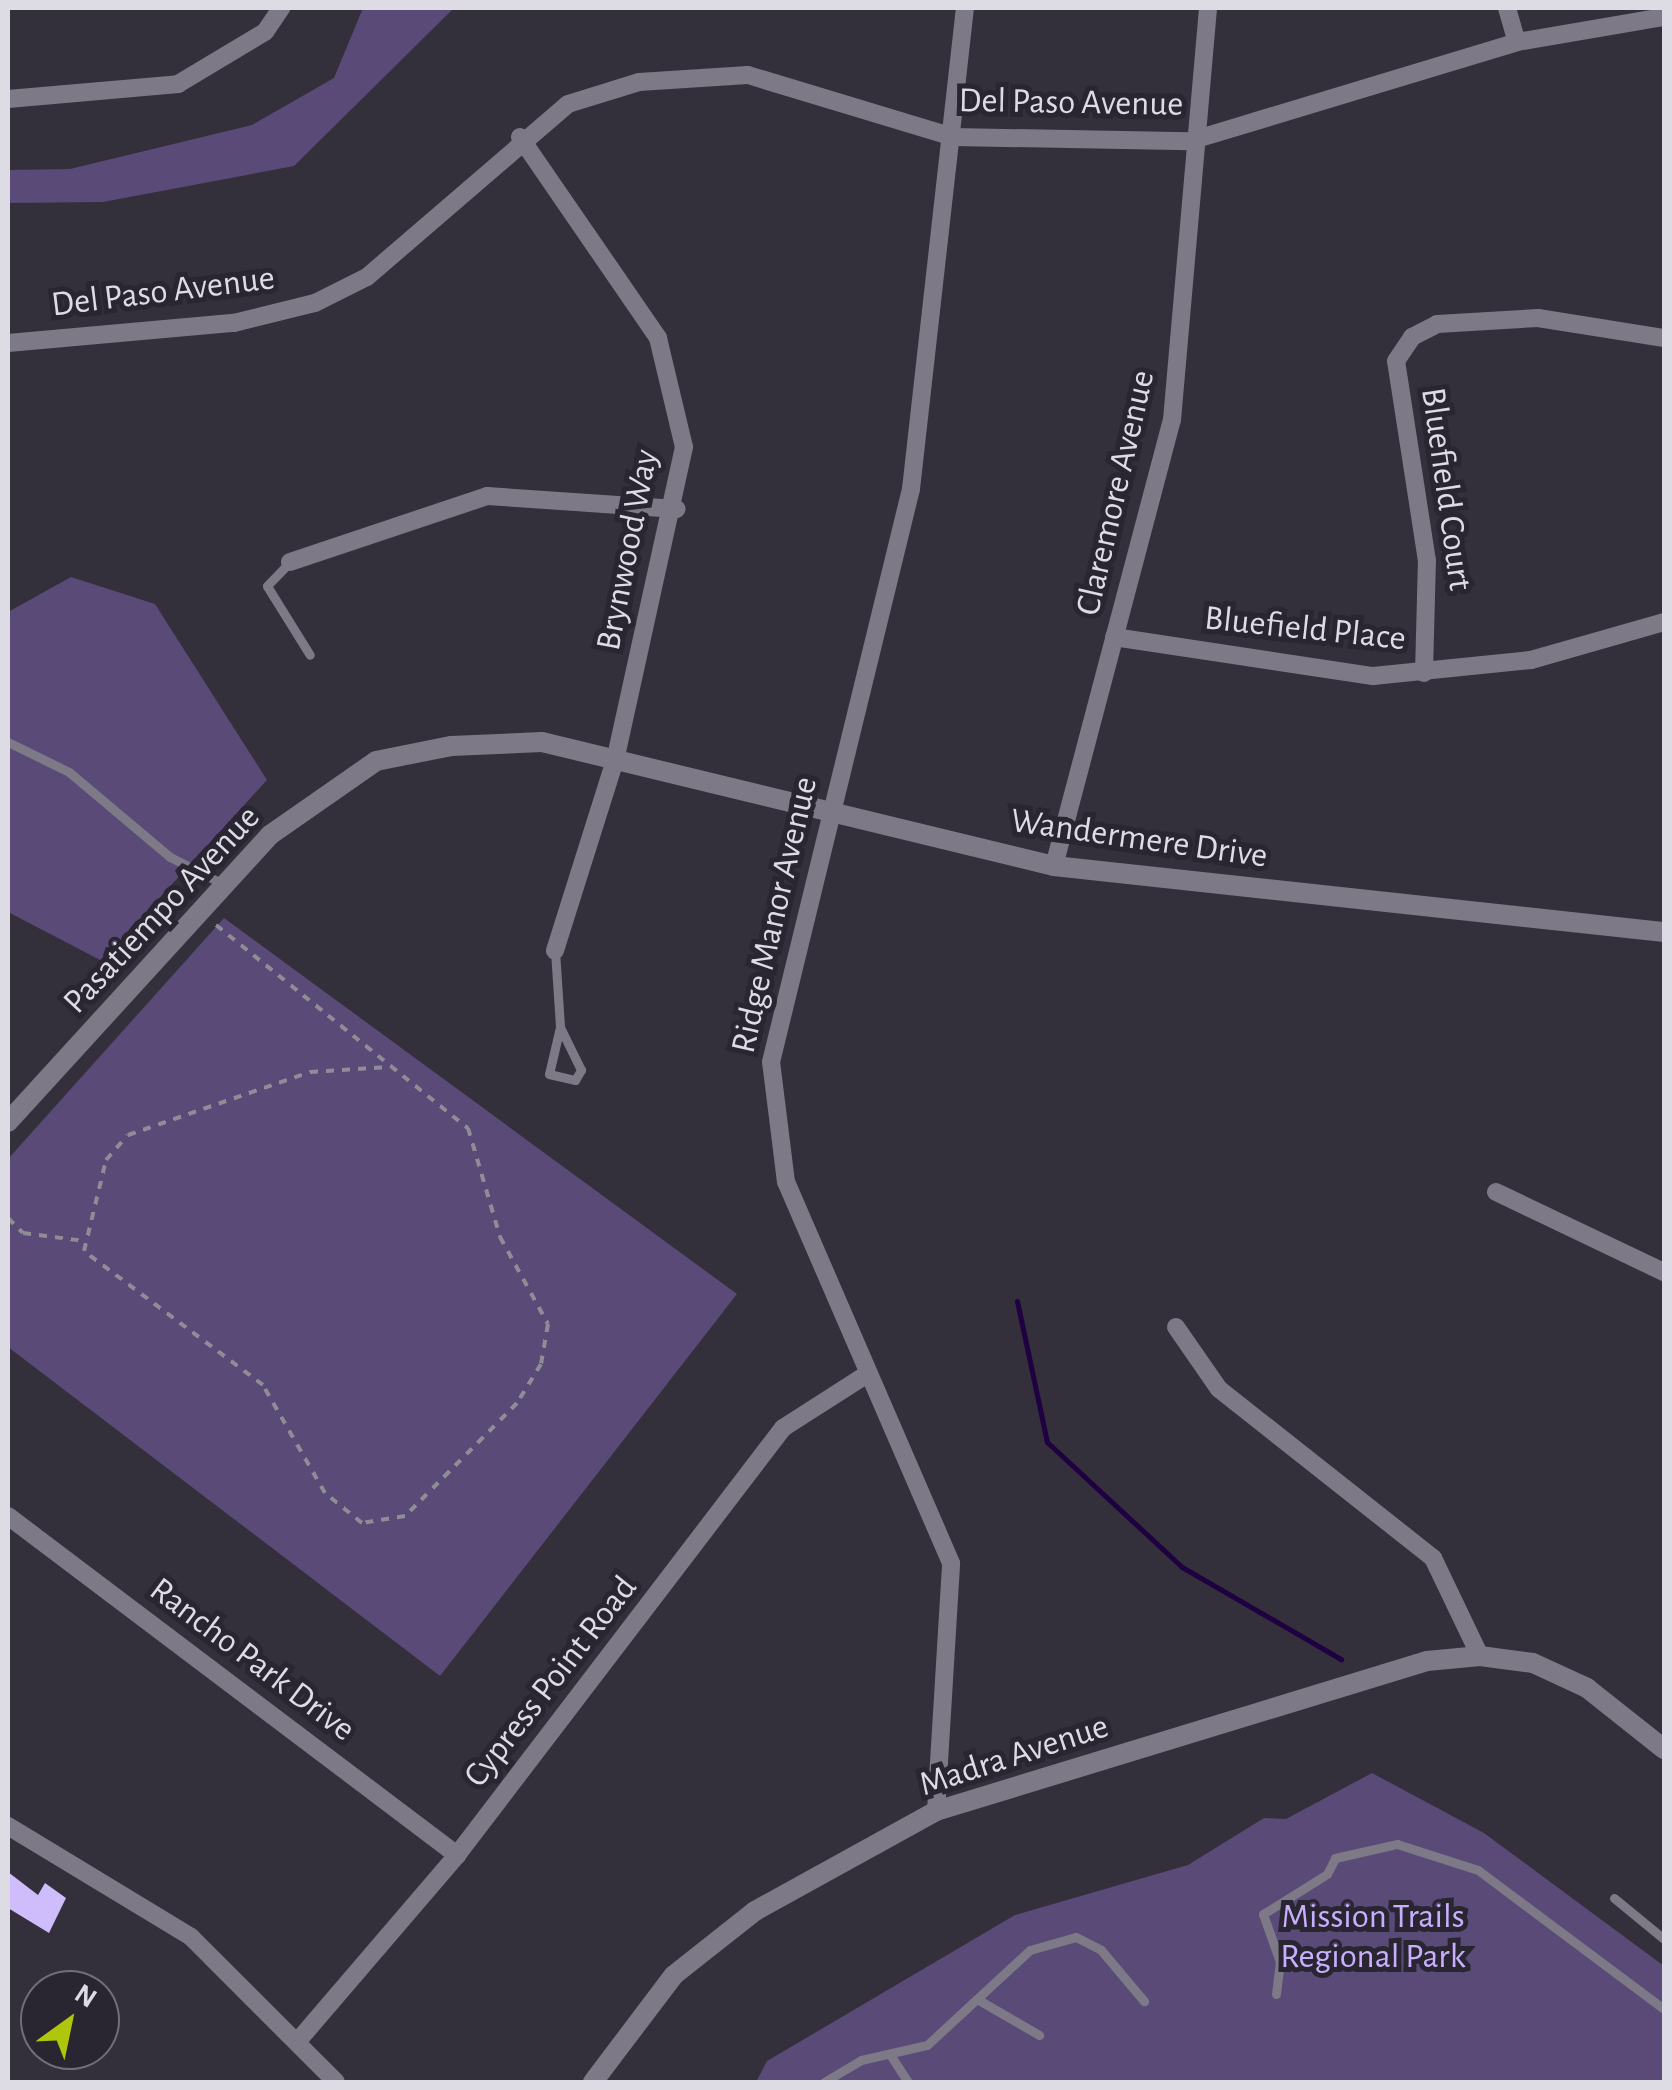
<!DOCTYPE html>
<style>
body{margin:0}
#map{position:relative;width:1672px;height:2090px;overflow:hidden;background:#332f3b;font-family:"Alegreya Sans",sans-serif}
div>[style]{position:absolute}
.green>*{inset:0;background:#594a78}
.stream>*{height:5px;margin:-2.5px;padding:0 2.5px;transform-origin:2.5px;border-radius:2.5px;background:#1f0040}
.building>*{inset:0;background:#cfbdfb}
.path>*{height:4px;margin-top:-2px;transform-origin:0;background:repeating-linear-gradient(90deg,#8f8c96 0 8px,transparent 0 16px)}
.service>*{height:9px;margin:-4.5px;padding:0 4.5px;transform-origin:4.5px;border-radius:4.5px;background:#7d7987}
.minor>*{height:18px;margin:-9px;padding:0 9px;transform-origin:9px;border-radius:9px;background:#7d7987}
.tertiary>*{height:20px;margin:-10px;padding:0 10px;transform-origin:10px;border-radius:10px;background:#7d7987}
span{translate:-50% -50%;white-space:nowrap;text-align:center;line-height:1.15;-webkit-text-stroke:10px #292531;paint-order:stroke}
.street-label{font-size:35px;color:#dddbe3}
.park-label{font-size:35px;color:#c8affe}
.frame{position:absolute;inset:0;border:10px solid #dddbe3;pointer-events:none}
.north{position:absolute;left:20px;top:1970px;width:100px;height:100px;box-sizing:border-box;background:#292531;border:2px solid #716e78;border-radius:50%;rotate:33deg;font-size:28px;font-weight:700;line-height:40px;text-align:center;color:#dddbe3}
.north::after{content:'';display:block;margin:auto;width:35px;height:45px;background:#aec60b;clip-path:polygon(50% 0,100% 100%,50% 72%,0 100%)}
</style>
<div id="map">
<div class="green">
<i style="clip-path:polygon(363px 8px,454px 8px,294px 166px,103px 202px,8px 203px,8px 170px,70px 169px,252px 125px,334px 78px)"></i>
<i style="clip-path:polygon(71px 577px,155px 604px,267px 780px,102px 961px,8px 912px,8px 612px)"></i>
<i style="clip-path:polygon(224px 918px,737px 1294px,440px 1676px,8px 1347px,8px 1159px)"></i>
<i style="clip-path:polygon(1372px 1773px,1484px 1833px,1664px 1966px,1664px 2082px,756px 2082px,767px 2061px,1015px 1915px,1188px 1865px,1264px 1818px,1286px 1819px)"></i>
</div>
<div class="stream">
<i style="left:1017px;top:1301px;width:144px;rotate:78deg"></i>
<i style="left:1047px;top:1442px;width:184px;rotate:42.8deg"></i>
<i style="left:1182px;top:1567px;width:184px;rotate:30.1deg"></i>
</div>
<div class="building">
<i style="clip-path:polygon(8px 1872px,38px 1895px,45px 1883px,66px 1898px,49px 1933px,8px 1908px)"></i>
</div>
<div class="path">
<i style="left:216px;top:925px;width:324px;rotate:38.9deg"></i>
<i style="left:468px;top:1128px;width:114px;rotate:73.6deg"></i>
<i style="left:500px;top:1237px;width:99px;rotate:61.1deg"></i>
<i style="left:548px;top:1324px;width:41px;rotate:99.9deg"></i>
<i style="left:541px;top:1364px;width:46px;rotate:121.6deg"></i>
<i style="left:517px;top:1403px;width:159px;rotate:134.7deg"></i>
<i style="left:405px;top:1516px;width:44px;rotate:170.8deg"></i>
<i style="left:362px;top:1523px;width:48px;rotate:-141deg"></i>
<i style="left:325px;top:1493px;width:125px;rotate:-119.9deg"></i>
<i style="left:263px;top:1385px;width:224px;rotate:-143.2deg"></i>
<i style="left:84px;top:1251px;width:94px;rotate:-76.4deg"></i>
<i style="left:106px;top:1160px;width:33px;rotate:-49deg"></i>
<i style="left:128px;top:1135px;width:193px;rotate:-19.1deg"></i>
<i style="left:310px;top:1072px;width:79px;rotate:-3.6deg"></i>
<i style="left:8px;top:1218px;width:21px;rotate:45deg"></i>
<i style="left:23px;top:1233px;width:63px;rotate:7.4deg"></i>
</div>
<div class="service">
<i style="left:290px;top:562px;width:33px;rotate:134deg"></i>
<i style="left:267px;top:586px;width:81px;rotate:58.1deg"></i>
<i style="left:8px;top:742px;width:68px;rotate:26.2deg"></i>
<i style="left:69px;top:772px;width:132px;rotate:40.1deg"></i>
<i style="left:170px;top:857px;width:59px;rotate:27deg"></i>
<i style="left:555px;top:951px;width:76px;rotate:86.2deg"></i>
<i style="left:560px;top:1027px;width:48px;rotate:103.2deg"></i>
<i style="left:549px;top:1074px;width:27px;rotate:13deg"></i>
<i style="left:575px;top:1080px;width:12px;rotate:-59deg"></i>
<i style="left:581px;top:1070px;width:48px;rotate:-116deg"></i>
<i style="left:1614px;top:1898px;width:65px;rotate:39.4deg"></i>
<i style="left:1276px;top:1994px;width:32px;rotate:-83deg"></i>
<i style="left:1280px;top:1962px;width:51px;rotate:-109.5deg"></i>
<i style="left:1263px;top:1914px;width:75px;rotate:-32deg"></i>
<i style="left:1327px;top:1874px;width:18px;rotate:-63deg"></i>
<i style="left:1335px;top:1858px;width:64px;rotate:-12.7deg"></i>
<i style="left:1397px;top:1844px;width:85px;rotate:17.8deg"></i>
<i style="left:1478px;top:1870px;width:232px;rotate:36.8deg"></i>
<i style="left:977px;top:1999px;width:72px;rotate:30.1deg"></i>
<i style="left:891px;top:2056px;width:31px;rotate:57deg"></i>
<i style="left:824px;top:2082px;width:43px;rotate:-30.7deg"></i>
<i style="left:861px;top:2060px;width:68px;rotate:-12.8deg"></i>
<i style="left:927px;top:2045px;width:140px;rotate:-42.7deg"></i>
<i style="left:1030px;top:1950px;width:48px;rotate:-15.8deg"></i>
<i style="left:1076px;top:1937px;width:28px;rotate:27deg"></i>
<i style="left:1101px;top:1950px;width:67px;rotate:49.9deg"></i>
</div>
<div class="minor">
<i style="left:1507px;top:8px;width:35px;rotate:74deg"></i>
<i style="left:8px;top:99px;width:171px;rotate:-5deg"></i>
<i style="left:178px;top:84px;width:101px;rotate:-30.9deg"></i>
<i style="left:265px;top:32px;width:29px;rotate:-56deg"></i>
<i style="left:520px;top:137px;width:244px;rotate:55.5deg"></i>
<i style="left:658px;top:338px;width:112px;rotate:76.6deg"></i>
<i style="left:684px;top:447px;width:317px;rotate:102.4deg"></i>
<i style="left:616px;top:757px;width:203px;rotate:107.5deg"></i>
<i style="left:8px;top:343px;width:227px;rotate:-5.1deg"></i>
<i style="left:234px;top:323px;width:83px;rotate:-13.9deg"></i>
<i style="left:315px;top:303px;width:58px;rotate:-26.6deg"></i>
<i style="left:367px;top:277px;width:265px;rotate:-40.7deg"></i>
<i style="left:568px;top:104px;width:74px;rotate:-17.2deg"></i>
<i style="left:639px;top:82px;width:109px;rotate:-3.7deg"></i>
<i style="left:748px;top:75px;width:214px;rotate:16.8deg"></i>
<i style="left:953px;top:137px;width:237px;rotate:1deg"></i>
<i style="left:1190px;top:141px;width:342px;rotate:-16.8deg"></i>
<i style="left:1517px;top:42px;width:149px;rotate:-9.7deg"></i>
<i style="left:290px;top:562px;width:208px;rotate:-18.5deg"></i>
<i style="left:487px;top:496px;width:190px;rotate:3.9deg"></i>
<i style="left:1114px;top:637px;width:262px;rotate:8.6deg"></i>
<i style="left:1373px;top:676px;width:159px;rotate:-5.8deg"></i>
<i style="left:1531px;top:660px;width:138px;rotate:-15.9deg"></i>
<i style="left:1424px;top:673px;width:112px;rotate:-88.5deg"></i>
<i style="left:1427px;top:561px;width:202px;rotate:-98.8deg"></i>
<i style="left:1396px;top:361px;width:29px;rotate:-56deg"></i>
<i style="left:1412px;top:337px;width:28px;rotate:-27deg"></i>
<i style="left:1437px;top:324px;width:101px;rotate:-3.4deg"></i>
<i style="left:1538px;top:318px;width:128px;rotate:9deg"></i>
<i style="left:1054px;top:866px;width:461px;rotate:-75.2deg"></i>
<i style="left:1172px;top:420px;width:414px;rotate:-85deg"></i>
<i style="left:1496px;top:1192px;width:186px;rotate:25.5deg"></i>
<i style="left:1176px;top:1327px;width:75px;rotate:55.3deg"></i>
<i style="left:1219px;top:1389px;width:273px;rotate:38.3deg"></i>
<i style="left:1433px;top:1558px;width:109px;rotate:64.4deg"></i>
<i style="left:8px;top:1516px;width:563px;rotate:37.05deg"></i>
<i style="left:936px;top:1811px;width:248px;rotate:-86.5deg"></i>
<i style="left:951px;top:1563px;width:415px;rotate:-113.4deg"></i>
<i style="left:786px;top:1182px;width:121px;rotate:-97.1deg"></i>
<i style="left:771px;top:1062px;width:590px;rotate:-76.27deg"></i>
<i style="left:911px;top:489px;width:484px;rotate:-83.6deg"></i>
<i style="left:8px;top:1826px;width:214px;rotate:31.2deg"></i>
<i style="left:191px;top:1937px;width:205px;rotate:45deg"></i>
<i style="left:297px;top:2042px;width:246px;rotate:-49.4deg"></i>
<i style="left:457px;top:1855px;width:537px;rotate:-52.64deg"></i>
<i style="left:783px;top:1428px;width:98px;rotate:-32.6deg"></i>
</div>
<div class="tertiary">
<i style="left:8px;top:1122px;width:389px;rotate:-47.6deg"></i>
<i style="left:270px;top:835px;width:129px;rotate:-34.9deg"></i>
<i style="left:376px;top:761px;width:76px;rotate:-11.3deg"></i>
<i style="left:451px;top:746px;width:91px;rotate:-2.5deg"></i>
<i style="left:542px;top:742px;width:527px;rotate:13.61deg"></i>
<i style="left:1054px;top:866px;width:614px;rotate:6.18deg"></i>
<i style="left:593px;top:2082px;width:134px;rotate:-52.9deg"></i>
<i style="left:674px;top:1975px;width:103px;rotate:-38.3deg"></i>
<i style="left:755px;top:1911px;width:207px;rotate:-28.9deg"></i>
<i style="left:936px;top:1811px;width:513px;rotate:-16.99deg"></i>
<i style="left:1427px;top:1661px;width:53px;rotate:-5.4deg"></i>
<i style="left:1480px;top:1656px;width:53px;rotate:7.5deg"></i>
<i style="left:1533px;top:1663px;width:60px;rotate:24.8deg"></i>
<i style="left:1587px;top:1688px;width:98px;rotate:38.4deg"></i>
</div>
<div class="street-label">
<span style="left:1071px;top:103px;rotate:1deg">Del Paso Avenue</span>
<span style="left:163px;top:292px;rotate:-7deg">Del Paso Avenue</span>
<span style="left:1446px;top:489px;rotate:82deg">Bluefield Court</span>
<span style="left:1116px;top:493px;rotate:-77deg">Claremore Avenue</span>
<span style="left:628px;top:550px;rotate:-79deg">Brynwood Way</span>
<span style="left:1305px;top:629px;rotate:6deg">Bluefield Place</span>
<span style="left:1139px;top:839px;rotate:8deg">Wandermere Drive</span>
<span style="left:162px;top:910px;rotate:-47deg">Pasatiempo Avenue</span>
<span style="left:775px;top:915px;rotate:-77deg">Ridge Manor Avenue</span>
<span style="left:252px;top:1660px;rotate:37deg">Rancho Park Drive</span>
<span style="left:551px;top:1682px;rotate:-52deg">Cypress Point Road</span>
<span style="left:1014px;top:1756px;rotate:-18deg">Madra Avenue</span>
</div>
<div class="park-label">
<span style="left:1373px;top:1937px">Mission Trails<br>Regional Park</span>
</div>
<div class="frame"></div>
<div class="north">N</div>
</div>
